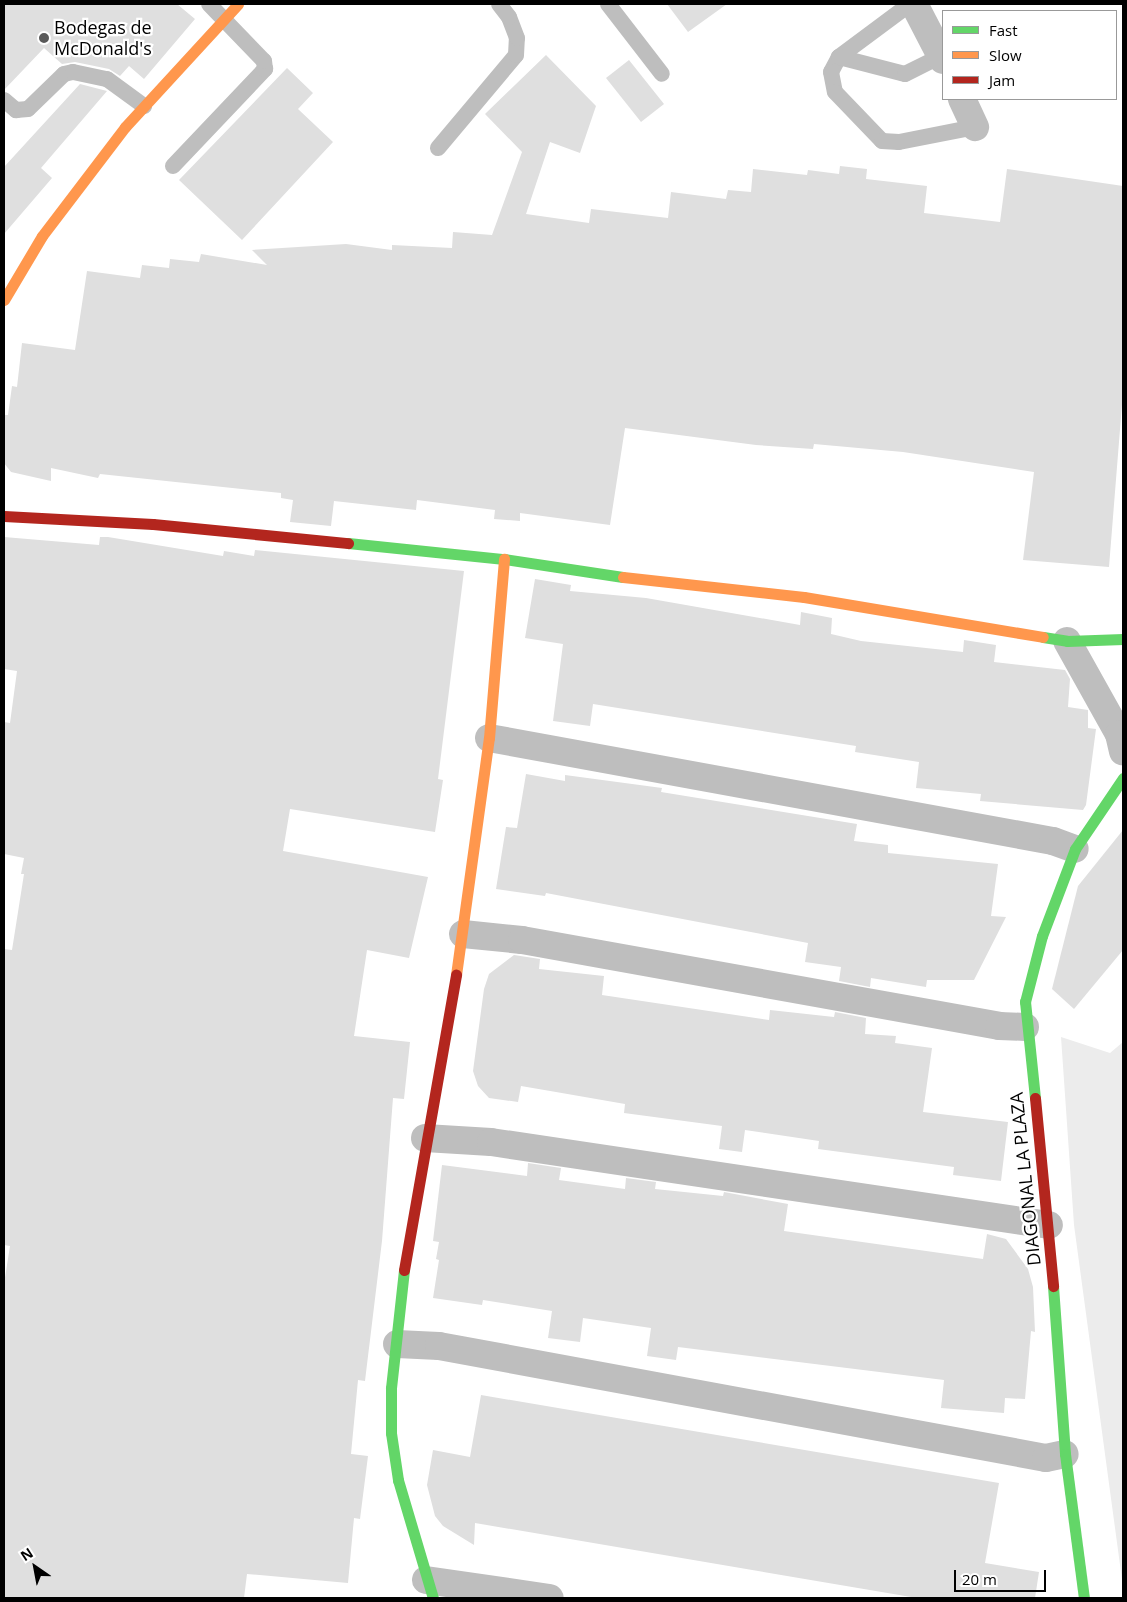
<!DOCTYPE html>
<style>
body{margin:0}
#map{position:relative;width:1127px;height:1602px;overflow:hidden;background:#fff;font-family:"Open Sans",sans-serif}
div>[style]{position:absolute}
.green>*{inset:0;background:#ececec}
.building>*{inset:0;background:#dfdfdf}
.lane>*{height:16px;margin:-8px;padding:0 8px;transform-origin:8px;border-radius:8px;background:#bebebe}
.street>*{height:28px;margin:-14px;padding:0 14px;transform-origin:14px;border-radius:14px;background:#bebebe}
.fast>*{height:11px;margin:-5.5px;padding:0 5.5px;transform-origin:5.5px;border-radius:5.5px;background:#63d668}
.slow>*{height:11px;margin:-5.5px;padding:0 5.5px;transform-origin:5.5px;border-radius:5.5px;background:#ff974d}
.jam>*{height:11px;margin:-5.5px;padding:0 5.5px;transform-origin:5.5px;border-radius:5.5px;background:#b3261e}
.dots>*{width:14px;height:14px;translate:-50% -50%;box-sizing:border-box;border:2px solid #fff;border-radius:50%}
span{translate:-50% -50%;white-space:nowrap;text-align:center;line-height:1.15;-webkit-text-stroke:4.5px #fff;paint-order:stroke}
.poi-label{font-size:18px;color:#000}
.left{translate:0 -50%;text-align:left}
.street-label{font-size:18px;color:#000}
.frame{position:absolute;inset:0;border:5px solid #000;pointer-events:none}
.legend{position:absolute;left:942px;top:10px;width:175px;height:90px;box-sizing:border-box;background:#fff;border:1px solid #999;margin:0;padding:6px 9px;list-style:none;font-size:15px;color:#000}
.legend li{display:flex;align-items:center;gap:10px;height:25px}
.legend b{width:25px;border:1px solid #999}
.north{position:absolute;left:10px;top:1542px;width:50px;height:50px;-webkit-text-stroke:4px #fff;paint-order:stroke;rotate:327deg;font-size:14px;font-weight:700;line-height:20px;text-align:center;color:#000}
.north::after{content:'';display:block;margin:auto;width:18px;height:22px;background:#000;clip-path:polygon(50% 0,100% 100%,50% 72%,0 100%)}
.scale{position:absolute;left:954px;top:1570px;width:92px;height:22px;box-sizing:border-box;border:2px solid #000;border-top:0;padding-left:6px;font-size:15px;line-height:18px;white-space:nowrap;color:#000;-webkit-text-stroke:4px #fff;paint-order:stroke}
</style>
<div id="map">
<div class="green">
<i style="clip-path:polygon(1061px 1037px,1110px 1053px,1123px 1042px,1123px 1587px,1074px 1225px)"></i>
</div>
<div class="building">
<i style="clip-path:polygon(4px 4px,177px 4px,195px 19px,144px 79px,129px 66px,120px 76px,109px 69px,75px 62px,62px 64px,44px 48px,4px 90px)"></i>
<i style="clip-path:polygon(667px 4px,727px 4px,688px 32px)"></i>
<i style="clip-path:polygon(546px 55px,596px 106px,580px 153px,550px 142px,526px 214px,589px 223px,591px 209px,668px 218px,671px 192px,726px 199px,728px 190px,751px 192px,753px 169px,807px 175px,808px 170px,839px 174px,840px 166px,867px 169px,866px 179px,927px 186px,924px 213px,1000px 222px,1007px 169px,1123px 186px,1123px 392px,1109px 567px,1023px 560px,1034px 472px,903px 452px,814px 444px,813px 449px,756px 445px,625px 428px,610px 525px,520px 513px,520px 521px,494px 519px,495px 510px,417px 500px,416px 510px,334px 501px,331px 526px,290px 522px,293px 500px,281px 498px,281px 493px,100px 474px,98px 478px,51px 468px,51px 481px,11px 472px,4px 463px,4px 415px,8px 415px,12px 386px,17px 387px,22px 343px,75px 350px,87px 271px,140px 278px,142px 265px,169px 268px,170px 259px,199px 262px,201px 254px,267px 265px,252px 250px,346px 244px,392px 250px,392px 245px,452px 248px,453px 232px,492px 235px,522px 152px,485px 114px)"></i>
<i style="clip-path:polygon(629px 60px,664px 104px,641px 122px,606px 78px)"></i>
<i style="clip-path:polygon(287px 68px,313px 93px,298px 109px,333px 142px,242px 240px,179px 180px)"></i>
<i style="clip-path:polygon(80px 84px,107px 91px,41px 168px,52px 178px,4px 234px,4px 167px)"></i>
<i style="clip-path:polygon(4px 537px,99px 545px,100px 537px,108px 537px,223px 556px,224px 551px,254px 556px,255px 550px,464px 571px,438px 779px,443px 780px,435px 832px,290px 809px,283px 851px,428px 877px,409px 958px,367px 950px,354px 1036px,410px 1042px,404px 1099px,393px 1098px,382px 1241px,365px 1381px,358px 1380px,351px 1454px,368px 1456px,360px 1519px,354px 1518px,348px 1583px,247px 1574px,244px 1598px,4px 1598px,4px 1284px,10px 1246px,4px 1245px,4px 949px,12px 950px,24px 874px,21px 874px,24px 858px,4px 854px,4px 722px,10px 723px,17px 671px,4px 669px)"></i>
<i style="clip-path:polygon(535px 579px,571px 585px,570px 591px,646px 598px,800px 625px,801px 612px,832px 618px,831px 634px,861px 641px,963px 652px,964px 640px,996px 645px,994px 662px,1065px 670px,1070px 679px,1068px 707px,1088px 710px,1088px 728px,1096px 729px,1086px 805px,1083px 810px,980px 801px,981px 794px,916px 788px,919px 762px,855px 752px,856px 746px,593px 704px,590px 726px,553px 721px,563px 644px,525px 638px)"></i>
<i style="clip-path:polygon(526px 774px,565px 781px,565px 775px,662px 788px,661px 792px,857px 824px,854px 841px,888px 845px,888px 853px,998px 864px,991px 916px,1006px 917px,974px 980px,927px 980px,926px 987px,871px 978px,870px 987px,839px 981px,841px 967px,805px 962px,808px 943px,546px 893px,545px 896px,496px 889px,506px 827px,517px 828px)"></i>
<i style="clip-path:polygon(1123px 830px,1123px 950px,1074px 1009px,1052px 989px,1078px 886px)"></i>
<i style="clip-path:polygon(514px 955px,540px 959px,539px 969px,604px 976px,602px 995px,769px 1020px,770px 1010px,834px 1017px,835px 1012px,866px 1018px,865px 1034px,896px 1036px,895px 1043px,932px 1048px,923px 1112px,1008px 1122px,1001px 1181px,953px 1175px,954px 1167px,818px 1149px,819px 1141px,745px 1130px,742px 1152px,719px 1149px,722px 1126px,624px 1113px,625px 1104px,556px 1092px,521px 1086px,518px 1102px,489px 1098px,478px 1086px,473px 1071px,484px 989px,489px 974px)"></i>
<i style="clip-path:polygon(528px 1163px,561px 1168px,559px 1180px,625px 1189px,626px 1178px,656px 1182px,655px 1189px,723px 1196px,724px 1192px,788px 1204px,784px 1231px,983px 1259px,987px 1234px,1006px 1239px,1028px 1269px,1033px 1287px,1035px 1332px,1031px 1331px,1025px 1399px,1005px 1398px,1004px 1413px,941px 1408px,944px 1380px,678px 1347px,676px 1360px,647px 1356px,651px 1328px,583px 1318px,580px 1342px,548px 1338px,552px 1311px,483px 1300px,482px 1305px,433px 1298px,439px 1260px,436px 1259px,439px 1242px,433px 1241px,442px 1165px,527px 1176px)"></i>
<i style="clip-path:polygon(481px 1395px,999px 1483px,985px 1563px,1039px 1572px,1035px 1598px,917px 1598px,475px 1523px,474px 1545px,443px 1526px,435px 1516px,427px 1485px,433px 1450px,470px 1457px)"></i>
</div>
<div class="lane">
<i style="left:608px;top:4px;width:88px;rotate:52.4deg"></i>
<i style="left:910px;top:4px;width:89px;rotate:143.3deg"></i>
<i style="left:839px;top:57px;width:17px;rotate:118deg"></i>
<i style="left:831px;top:72px;width:20px;rotate:79deg"></i>
<i style="left:835px;top:92px;width:68px;rotate:46.2deg"></i>
<i style="left:882px;top:141px;width:17px;rotate:3deg"></i>
<i style="left:899px;top:142px;width:77px;rotate:-11.2deg"></i>
<i style="left:839px;top:57px;width:68px;rotate:14.4deg"></i>
<i style="left:905px;top:74px;width:40px;rotate:-26.6deg"></i>
<i style="left:4px;top:100px;width:16px;rotate:40deg"></i>
<i style="left:16px;top:110px;width:12px;rotate:-5deg"></i>
<i style="left:28px;top:109px;width:50px;rotate:-44.2deg"></i>
<i style="left:64px;top:74px;width:9px;rotate:-13deg"></i>
<i style="left:73px;top:72px;width:35px;rotate:12deg"></i>
<i style="left:107px;top:79px;width:46px;rotate:36.1deg"></i>
<i style="left:438px;top:148px;width:121px;rotate:-50deg"></i>
<i style="left:516px;top:55px;width:17px;rotate:-87deg"></i>
<i style="left:517px;top:38px;width:22px;rotate:-111deg"></i>
<i style="left:509px;top:17px;width:16px;rotate:-128deg"></i>
<i style="left:173px;top:166px;width:134px;rotate:-46.5deg"></i>
<i style="left:265px;top:69px;width:8px;rotate:-97deg"></i>
<i style="left:264px;top:61px;width:79px;rotate:-134deg"></i>
</div>
<div class="street">
<i style="left:914px;top:4px;width:63px;rotate:62.6deg"></i>
<i style="left:962px;top:99px;width:31px;rotate:65deg"></i>
<i style="left:1067px;top:641px;width:107px;rotate:60.8deg"></i>
<i style="left:1119px;top:734px;width:18px;rotate:77deg"></i>
<i style="left:489px;top:738px;width:573px;rotate:10.35deg"></i>
<i style="left:1053px;top:841px;width:23px;rotate:20deg"></i>
<i style="left:463px;top:934px;width:59px;rotate:5.8deg"></i>
<i style="left:522px;top:940px;width:485px;rotate:10.2deg"></i>
<i style="left:999px;top:1026px;width:26px;rotate:2deg"></i>
<i style="left:425px;top:1138px;width:66px;rotate:3.5deg"></i>
<i style="left:491px;top:1142px;width:564px;rotate:8.46deg"></i>
<i style="left:397px;top:1344px;width:42px;rotate:2.7deg"></i>
<i style="left:439px;top:1346px;width:617px;rotate:10.45deg"></i>
<i style="left:1046px;top:1458px;width:19px;rotate:-12deg"></i>
<i style="left:426px;top:1580px;width:125px;rotate:8.3deg"></i>
</div>
<div class="fast">
<i style="left:348px;top:543px;width:157px;rotate:5.9deg"></i>
<i style="left:504px;top:559px;width:120px;rotate:8.6deg"></i>
<i style="left:1043px;top:637px;width:24px;rotate:9deg"></i>
<i style="left:1067px;top:641px;width:56px;rotate:-2deg"></i>
<i style="left:1035px;top:1098px;width:97px;rotate:-95.9deg"></i>
<i style="left:1025px;top:1002px;width:68px;rotate:-75.6deg"></i>
<i style="left:1042px;top:936px;width:93px;rotate:-69.2deg"></i>
<i style="left:1075px;top:849px;width:86px;rotate:-55.9deg"></i>
<i style="left:404px;top:1270px;width:119px;rotate:96.3deg"></i>
<i style="left:391px;top:1388px;width:45px;rotate:90deg"></i>
<i style="left:391px;top:1433px;width:48px;rotate:81.5deg"></i>
<i style="left:398px;top:1480px;width:123px;rotate:73.5deg"></i>
<i style="left:1053px;top:1286px;width:168px;rotate:85.9deg"></i>
<i style="left:1065px;top:1454px;width:145px;rotate:82.5deg"></i>
</div>
<div class="slow">
<i style="left:4px;top:300px;width:74px;rotate:-59.3deg"></i>
<i style="left:42px;top:236px;width:137px;rotate:-52.7deg"></i>
<i style="left:125px;top:127px;width:167px;rotate:-47.4deg"></i>
<i style="left:623px;top:577px;width:182px;rotate:6.3deg"></i>
<i style="left:804px;top:597px;width:242px;rotate:9.5deg"></i>
<i style="left:456px;top:975px;width:239px;rotate:-82.1deg"></i>
<i style="left:489px;top:738px;width:180px;rotate:-85.2deg"></i>
</div>
<div class="jam">
<i style="left:4px;top:516px;width:149px;rotate:3.1deg"></i>
<i style="left:153px;top:524px;width:196px;rotate:5.6deg"></i>
<i style="left:1035px;top:1098px;width:189px;rotate:84.5deg"></i>
<i style="left:404px;top:1270px;width:300px;rotate:-80deg"></i>
</div>
<div class="dots">
<i style="left:44px;top:38px;background:#595959"></i>
</div>
<div class="poi-label">
<span class="left" style="left:54px;top:38px">Bodegas de<br>McDonald's</span>
</div>
<div class="street-label">
<span style="left:1025px;top:1179px;rotate:-96deg">DIAGONAL LA PLAZA</span>
</div>
<div class="frame"></div>
<ul class="legend">
<li><b style="height:6px;background:#63d668"></b>Fast</li>
<li><b style="height:6px;background:#ff974d"></b>Slow</li>
<li><b style="height:6px;background:#b3261e"></b>Jam</li>
</ul>
<div class="north">N</div>
<div class="scale">20 m</div>
</div>
